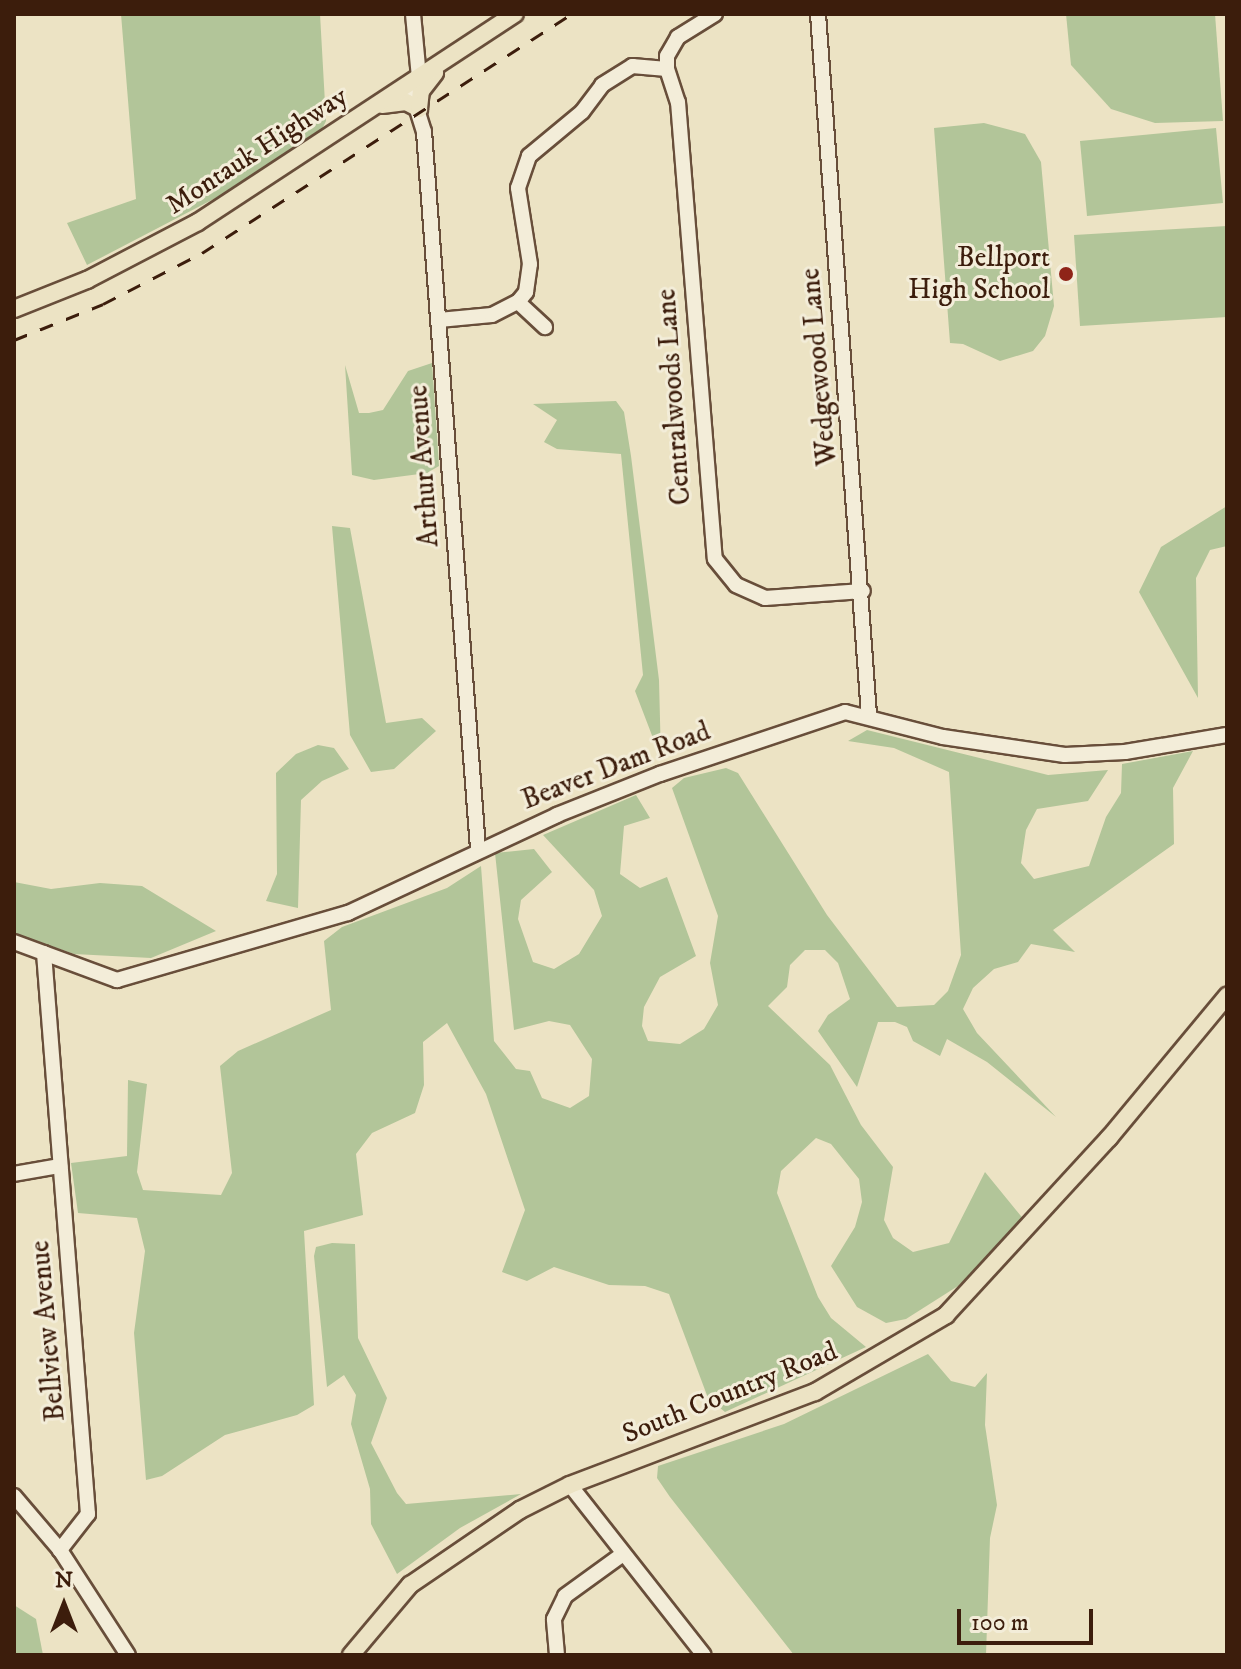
<!DOCTYPE html>
<style>
body{margin:0}
#map{position:relative;width:1241px;height:1669px;overflow:hidden;background:#ece3c4;font-family:"IM FELL DW Pica",serif}
div>[style]{position:absolute}
.green>*{inset:0;background:#b2c599}
.roads{filter:drop-shadow(2px 0 #684e3a) drop-shadow(-2px 0 #684e3a) drop-shadow(0 2px #684e3a) drop-shadow(0 -2px #684e3a)}
.minor>*{height:14px;margin:-7px;padding:0 7px;transform-origin:7px;border-radius:7px;background:#f3edd9}
.major>*{height:16px;margin:-8px;padding:0 8px;transform-origin:8px;border-radius:8px;background:#ece3c4}
.rail>*{height:3px;margin-top:-1.5px;transform-origin:0;background:repeating-linear-gradient(90deg,#3c1d0c 0 14px,transparent 0 28px)}
.dots>*{width:22px;height:22px;translate:-50% -50%;box-sizing:border-box;border:4px solid #f3edd9;border-radius:50%}
span{translate:-50% -50%;white-space:nowrap;text-align:center;line-height:1.15;-webkit-text-stroke:6px #f3edd9;paint-order:stroke}
.street-label{font-size:28px;color:#3c1d0c}
.poi-label{font-size:28px;color:#3c1d0c}
.right{translate:-100% -50%;text-align:right}
.frame{position:absolute;inset:0;border:16px solid #3c1d0c;pointer-events:none}
.north{position:absolute;left:24px;top:1565px;width:80px;height:80px;-webkit-text-stroke:6px #f3edd9;paint-order:stroke;rotate:0deg;font-size:22px;font-weight:700;line-height:32px;text-align:center;color:#3c1d0c}
.north::after{content:'';display:block;margin:auto;width:28px;height:36px;background:#3c1d0c;clip-path:polygon(50% 0,100% 100%,50% 72%,0 100%)}
.scale{position:absolute;left:957px;top:1609px;width:136px;height:36px;box-sizing:border-box;border:4px solid #3c1d0c;border-top:0;padding-left:10px;font-size:24px;line-height:28px;white-space:nowrap;color:#3c1d0c;-webkit-text-stroke:6px #f3edd9;paint-order:stroke}
</style>
<div id="map">
<div class="green">
<i style="clip-path:polygon(121px 14px,320px 14px,326px 121px,321px 131px,227px 192px,87px 265px,67px 223px,136px 199px)"></i>
<i style="clip-path:polygon(1066px 14px,1215px 14px,1223px 121px,1155px 123px,1111px 109px,1071px 65px)"></i>
<i style="clip-path:polygon(984px 123px,1025px 134px,1041px 162px,1054px 306px,1045px 336px,1033px 351px,1000px 361px,963px 344px,950px 343px,934px 128px)"></i>
<i style="clip-path:polygon(1216px 128px,1223px 203px,1087px 216px,1080px 141px)"></i>
<i style="clip-path:polygon(1227px 226px,1227px 317px,1080px 326px,1074px 235px)"></i>
<i style="clip-path:polygon(432px 363px,439px 466px,427px 473px,374px 480px,352px 475px,345px 365px,359px 413px,369px 413px,383px 410px,408px 371px)"></i>
<i style="clip-path:polygon(616px 401px,624px 412px,631px 456px,659px 680px,661px 759px,635px 691px,643px 675px,621px 454px,557px 449px,544px 442px,557px 420px,533px 404px)"></i>
<i style="clip-path:polygon(1227px 506px,1227px 546px,1210px 550px,1196px 578px,1198px 698px,1139px 592px,1161px 547px)"></i>
<i style="clip-path:polygon(332px 526px,350px 528px,386px 723px,422px 718px,436px 731px,394px 769px,371px 772px,350px 735px)"></i>
<i style="clip-path:polygon(867px 730px,1048px 775px,1108px 770px,1088px 801px,1037px 809px,1026px 830px,1021px 863px,1034px 879px,1089px 866px,1106px 817px,1121px 793px,1122px 764px,1193px 751px,1173px 788px,1174px 844px,1053px 930px,1075px 952px,1031px 944px,1018px 962px,994px 969px,973px 988px,963px 1009px,977px 1033px,1056px 1117px,987px 1062px,947px 1039px,940px 1056px,913px 1041px,907px 1027px,895px 1022px,878px 1022px,857px 1087px,818px 1031px,828px 1015px,850px 999px,838px 963px,825px 950px,805px 950px,790px 965px,787px 987px,768px 1006px,830px 1065px,861px 1125px,893px 1167px,884px 1220px,893px 1238px,913px 1252px,949px 1243px,985px 1172px,1025px 1221px,958px 1286px,906px 1319px,886px 1323px,857px 1307px,831px 1266px,855px 1227px,862px 1202px,859px 1179px,831px 1144px,816px 1138px,781px 1171px,777px 1193px,818px 1297px,831px 1318px,866px 1347px,725px 1412px,708px 1398px,669px 1294px,645px 1286px,609px 1285px,554px 1267px,527px 1281px,502px 1272px,525px 1210px,486px 1094px,447px 1023px,423px 1042px,424px 1085px,415px 1113px,372px 1133px,356px 1154px,363px 1215px,304px 1231px,314px 1405px,297px 1415px,225px 1435px,162px 1476px,146px 1480px,134px 1333px,145px 1251px,137px 1218px,78px 1213px,71px 1163px,127px 1156px,128px 1080px,147px 1084px,137px 1172px,143px 1190px,221px 1195px,232px 1173px,220px 1066px,238px 1051px,331px 1010px,324px 941px,342px 927px,447px 888px,481px 866px,494px 1041px,516px 1069px,530px 1071px,542px 1098px,570px 1108px,589px 1096px,592px 1059px,570px 1025px,549px 1021px,514px 1030px,495px 853px,534px 849px,552px 872px,521px 900px,518px 919px,533px 962px,554px 969px,579px 954px,602px 916px,594px 890px,543px 835px,636px 795px,650px 818px,624px 826px,620px 874px,640px 888px,667px 877px,696px 956px,660px 977px,644px 1007px,642px 1026px,648px 1041px,680px 1044px,704px 1029px,718px 1005px,710px 963px,718px 916px,672px 788px,684px 778px,726px 768px,738px 773px,827px 915px,897px 1007px,934px 1005px,948px 991px,961px 955px,949px 772px,894px 748px,848px 741px)"></i>
<i style="clip-path:polygon(318px 745px,334px 748px,349px 769px,322px 781px,301px 800px,298px 908px,266px 901px,277px 874px,276px 773px,296px 754px)"></i>
<i style="clip-path:polygon(14px 882px,51px 889px,100px 883px,142px 886px,216px 931px,151px 958px,74px 954px,14px 933px)"></i>
<i style="clip-path:polygon(332px 1243px,355px 1244px,358px 1338px,387px 1398px,371px 1443px,397px 1493px,406px 1504px,521px 1494px,460px 1528px,397px 1574px,371px 1524px,370px 1489px,351px 1424px,356px 1395px,344px 1375px,327px 1387px,314px 1256px,316px 1247px)"></i>
<i style="clip-path:polygon(928px 1354px,951px 1381px,975px 1387px,987px 1373px,985px 1425px,997px 1505px,990px 1538px,986px 1655px,794px 1655px,670px 1497px,657px 1478px,658px 1466px,784px 1424px)"></i>
<i style="clip-path:polygon(14px 1605px,36px 1619px,43px 1655px,14px 1655px)"></i>
</div>
<div class="roads">
<div class="minor">
<i style="left:413px;top:14px;width:63px;rotate:84.6deg"></i>
<i style="left:715px;top:14px;width:44px;rotate:148.1deg"></i>
<i style="left:678px;top:37px;width:22px;rotate:120deg"></i>
<i style="left:667px;top:56px;width:13px;rotate:90deg"></i>
<i style="left:667px;top:69px;width:35px;rotate:72deg"></i>
<i style="left:678px;top:102px;width:458px;rotate:85.4deg"></i>
<i style="left:715px;top:559px;width:33px;rotate:51deg"></i>
<i style="left:736px;top:585px;width:32px;rotate:24deg"></i>
<i style="left:765px;top:598px;width:98px;rotate:-4.1deg"></i>
<i style="left:818px;top:14px;width:704px;rotate:85.84deg"></i>
<i style="left:409px;top:84px;width:50px;rotate:72.6deg"></i>
<i style="left:424px;top:132px;width:718px;rotate:85.69deg"></i>
<i style="left:518px;top:302px;width:37px;rotate:43deg"></i>
<i style="left:439px;top:320px;width:53px;rotate:-5.4deg"></i>
<i style="left:492px;top:315px;width:29px;rotate:-27deg"></i>
<i style="left:518px;top:302px;width:13px;rotate:-51deg"></i>
<i style="left:526px;top:292px;width:28px;rotate:-82deg"></i>
<i style="left:530px;top:264px;width:77px;rotate:-99deg"></i>
<i style="left:518px;top:188px;width:34px;rotate:-71deg"></i>
<i style="left:529px;top:156px;width:69px;rotate:-39.7deg"></i>
<i style="left:582px;top:112px;width:34px;rotate:-53deg"></i>
<i style="left:602px;top:85px;width:36px;rotate:-32deg"></i>
<i style="left:632px;top:66px;width:35px;rotate:5deg"></i>
<i style="left:14px;top:942px;width:110px;rotate:20.3deg"></i>
<i style="left:117px;top:980px;width:241px;rotate:-16.2deg"></i>
<i style="left:348px;top:913px;width:231px;rotate:-25.1deg"></i>
<i style="left:557px;top:815px;width:111px;rotate:-21.7deg"></i>
<i style="left:660px;top:774px;width:195px;rotate:-18.5deg"></i>
<i style="left:845px;top:712px;width:101px;rotate:14.3deg"></i>
<i style="left:943px;top:737px;width:123px;rotate:8.4deg"></i>
<i style="left:1065px;top:755px;width:60px;rotate:-2.9deg"></i>
<i style="left:1125px;top:752px;width:103px;rotate:-9.5deg"></i>
<i style="left:44px;top:953px;width:563px;rotate:85.52deg"></i>
<i style="left:88px;top:1514px;width:46px;rotate:127.9deg"></i>
<i style="left:14px;top:1174px;width:47px;rotate:-9.9deg"></i>
<i style="left:570px;top:1485px;width:216px;rotate:51.8deg"></i>
<i style="left:14px;top:1496px;width:71px;rotate:49.6deg"></i>
<i style="left:60px;top:1550px;width:125px;rotate:57.1deg"></i>
<i style="left:557px;top:1655px;width:36px;rotate:-95deg"></i>
<i style="left:554px;top:1619px;width:25px;rotate:-64deg"></i>
<i style="left:565px;top:1596px;width:72px;rotate:-35.9deg"></i>
</div>
<div class="major">
<i style="left:382px;top:105px;width:24px;rotate:-7deg"></i>
<i style="left:406px;top:102px;width:15px;rotate:28deg"></i>
<i style="left:419px;top:109px;width:18px;rotate:-84deg"></i>
<i style="left:421px;top:91px;width:23px;rotate:-52deg"></i>
<i style="left:14px;top:309px;width:79px;rotate:-21.7deg"></i>
<i style="left:87px;top:280px;width:125px;rotate:-27.6deg"></i>
<i style="left:198px;top:222px;width:379px;rotate:-33.3deg"></i>
<i style="left:351px;top:1655px;width:92px;rotate:-49.9deg"></i>
<i style="left:410px;top:1585px;width:133px;rotate:-34.3deg"></i>
<i style="left:520px;top:1510px;width:56px;rotate:-26.6deg"></i>
<i style="left:570px;top:1485px;width:262px;rotate:-20.8deg"></i>
<i style="left:815px;top:1392px;width:152px;rotate:-30.4deg"></i>
<i style="left:946px;top:1315px;width:241px;rotate:-47.4deg"></i>
<i style="left:1109px;top:1138px;width:185px;rotate:-50.3deg"></i>
</div>
</div>
<div class="rail">
<i style="left:14px;top:340px;width:96px;rotate:-22deg"></i>
<i style="left:103px;top:304px;width:111px;rotate:-27.3deg"></i>
<i style="left:202px;top:253px;width:440px;rotate:-32.9deg"></i>
</div>
<div class="dots">
<i style="left:1066px;top:274px;background:#8f2418"></i>
</div>
<div class="street-label">
<span style="left:257px;top:151px;rotate:-33deg">Montauk Highway</span>
<span style="left:819px;top:367px;rotate:-95deg">Wedgewood Lane</span>
<span style="left:674px;top:397px;rotate:-94deg">Centralwoods Lane</span>
<span style="left:424px;top:466px;rotate:-94deg">Arthur Avenue</span>
<span style="left:616px;top:766px;rotate:-21deg">Beaver Dam Road</span>
<span style="left:48px;top:1331px;rotate:-95deg">Bellview Avenue</span>
<span style="left:730px;top:1393px;rotate:-22deg">South Country Road</span>
</div>
<div class="poi-label">
<span class="right" style="left:1050px;top:274px">Bellport<br>High School</span>
</div>
<div class="frame"></div>
<div class="north">N</div>
<div class="scale">100 m</div>
</div>
